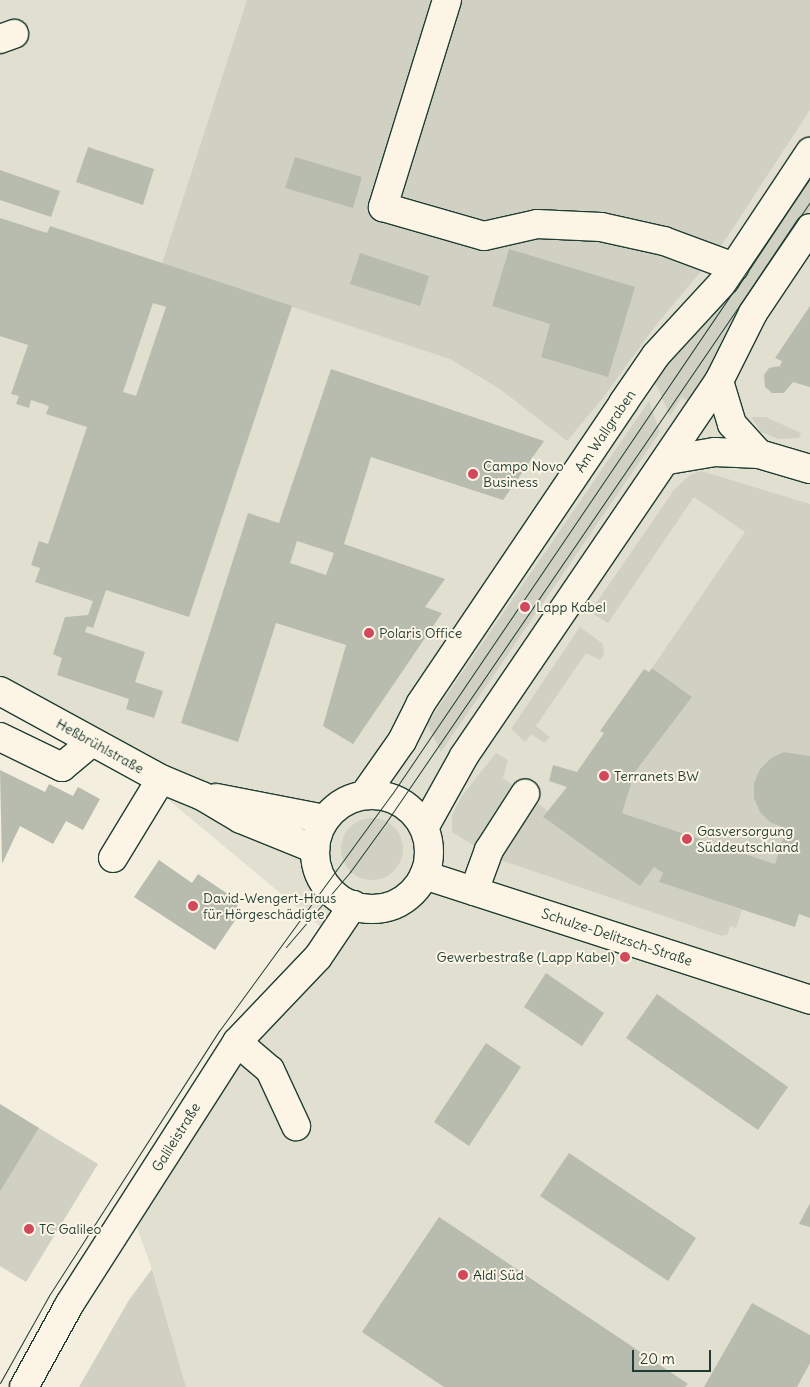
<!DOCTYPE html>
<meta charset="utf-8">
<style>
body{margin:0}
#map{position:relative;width:810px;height:1387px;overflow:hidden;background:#f3eede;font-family:Delius,sans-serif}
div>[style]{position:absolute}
.built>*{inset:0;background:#e1dfd0}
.green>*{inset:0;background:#d0d1c2}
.round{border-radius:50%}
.building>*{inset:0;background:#b8bcae}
.roads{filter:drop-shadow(1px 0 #1f3d34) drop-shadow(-1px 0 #1f3d34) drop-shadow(0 1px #1f3d34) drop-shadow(0 -1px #1f3d34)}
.minor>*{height:28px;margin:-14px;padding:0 14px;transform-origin:14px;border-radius:14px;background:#fcf5e5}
.minor>.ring{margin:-14px;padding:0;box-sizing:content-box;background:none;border:28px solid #fcf5e5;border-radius:50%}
.tram>*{height:1px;margin:-0.5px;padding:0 0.5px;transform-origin:0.5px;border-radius:0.5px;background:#1f3d34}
.dots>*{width:14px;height:14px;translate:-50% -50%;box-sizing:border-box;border:2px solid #fcf5e5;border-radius:50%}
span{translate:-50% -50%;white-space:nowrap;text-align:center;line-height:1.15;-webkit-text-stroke:4px #fcf5e5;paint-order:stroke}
.street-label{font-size:14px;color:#1f3d34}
.poi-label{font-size:14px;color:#1f3d34}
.left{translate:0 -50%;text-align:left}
.right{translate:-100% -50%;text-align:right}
.scale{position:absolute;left:632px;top:1350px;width:79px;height:22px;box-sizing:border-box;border:2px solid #1f3d34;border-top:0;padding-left:6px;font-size:15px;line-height:18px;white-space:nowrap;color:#1f3d34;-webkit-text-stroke:4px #fcf5e5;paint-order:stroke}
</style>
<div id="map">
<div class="built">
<i style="clip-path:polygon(0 0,810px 0,810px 1387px,186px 1387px,152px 1269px,127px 1200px,234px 1037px,322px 928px,80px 726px,0 686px)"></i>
</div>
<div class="green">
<i style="clip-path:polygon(247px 0,810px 0,810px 110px,718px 251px,656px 325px,602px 399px,567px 441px,500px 389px,450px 359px,162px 264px)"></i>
<i style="clip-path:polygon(810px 166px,810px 210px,775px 260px,691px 403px,682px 397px,670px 416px,657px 386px,650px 381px)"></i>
<i style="clip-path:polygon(649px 401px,660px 432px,441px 752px,427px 724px)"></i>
<i style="clip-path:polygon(751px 417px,766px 417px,801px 433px,799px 438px,779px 439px,761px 432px)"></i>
<i style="clip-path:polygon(701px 471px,810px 504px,810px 756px,784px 752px,771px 758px,760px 769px,754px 783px,771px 823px,786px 828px,775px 864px,622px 813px,635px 772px,692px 697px,652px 668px,745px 532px,694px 497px,608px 623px,590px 612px,674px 490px,690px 475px)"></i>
<i style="clip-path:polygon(580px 627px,603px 644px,604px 654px,600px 660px,586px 653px,536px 726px,550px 737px,545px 743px,531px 734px,525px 742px,511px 729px)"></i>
<i style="clip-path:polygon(496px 753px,508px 760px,503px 778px,548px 811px,544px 818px,640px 885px,654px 867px,663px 873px,660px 882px,742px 910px,736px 928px,730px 926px,728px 934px,722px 936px,495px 858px,452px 832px,452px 815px,462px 796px)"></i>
<i class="round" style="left:341px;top:818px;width:62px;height:62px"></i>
<i style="clip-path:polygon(39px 1128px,98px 1164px,26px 1282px,0 1266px,0 1192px)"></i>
<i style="clip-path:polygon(152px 1269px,186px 1387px,79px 1387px,129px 1300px)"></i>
</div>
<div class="building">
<i style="clip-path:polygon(88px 147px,154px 169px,143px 205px,76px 182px)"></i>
<i style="clip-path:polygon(295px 157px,362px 177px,353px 208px,285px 188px)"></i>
<i style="clip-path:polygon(0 170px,60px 191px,51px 217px,0 200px)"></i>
<i style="clip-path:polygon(evenodd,0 218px,47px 233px,50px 226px,292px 306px,189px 617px,106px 590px,93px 628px,87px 626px,85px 632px,145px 652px,135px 682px,163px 691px,154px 718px,126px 709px,129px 699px,57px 675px,62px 658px,53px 654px,65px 617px,88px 615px,93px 601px,35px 582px,40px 568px,31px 565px,39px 541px,48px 544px,87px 427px,46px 414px,49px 406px,31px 400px,29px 408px,16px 404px,19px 396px,11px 394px,28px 345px,0 336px,0 218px,153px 303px,166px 307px,136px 396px,123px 392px,153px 303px)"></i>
<i style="clip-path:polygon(509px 249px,635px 287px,608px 377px,541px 357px,550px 324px,492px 306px)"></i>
<i style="clip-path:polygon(360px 253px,429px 276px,420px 306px,350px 284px)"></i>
<i style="clip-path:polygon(810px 306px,810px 387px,793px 382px,784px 393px,772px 393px,765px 387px,764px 375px,769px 368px,780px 366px,782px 361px,775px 358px)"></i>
<i style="clip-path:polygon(evenodd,331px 369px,544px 441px,503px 500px,371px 457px,344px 544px,445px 579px,425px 607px,442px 613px,353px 744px,323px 726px,346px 645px,276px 623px,238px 742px,181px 723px,248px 513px,279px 523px,331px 369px,297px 541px,334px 553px,326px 575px,290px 563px,297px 541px)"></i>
<i style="clip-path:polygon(652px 668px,692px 697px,635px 772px,622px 813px,775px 864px,786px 828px,771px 823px,760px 812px,754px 798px,754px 783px,760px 769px,771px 758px,784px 752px,810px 756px,810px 918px,799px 914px,795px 927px,659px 882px,663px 873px,654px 867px,640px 886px,543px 817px,567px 787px,549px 781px,553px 765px,577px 772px,604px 733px,600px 731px,644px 669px,649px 672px)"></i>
<i style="clip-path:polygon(0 770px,45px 792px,49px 784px,73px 796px,78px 787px,100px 799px,83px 830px,66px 821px,53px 844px,20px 826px,2px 864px)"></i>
<i style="clip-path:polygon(159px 860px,192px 883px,198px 874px,240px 902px,235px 910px,240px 913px,215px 950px,134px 897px)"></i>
<i style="clip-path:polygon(546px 973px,604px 1013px,582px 1046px,524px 1007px)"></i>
<i style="clip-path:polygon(657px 994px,788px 1087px,758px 1130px,626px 1038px)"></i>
<i style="clip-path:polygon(486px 1043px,521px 1067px,469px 1146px,434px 1122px)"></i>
<i style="clip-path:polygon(0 1104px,39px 1128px,0 1192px)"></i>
<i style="clip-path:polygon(569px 1153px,696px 1238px,668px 1281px,540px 1196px)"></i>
<i style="clip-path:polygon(810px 1203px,810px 1227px,799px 1224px)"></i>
<i style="clip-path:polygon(439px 1217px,688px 1384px,685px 1387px,444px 1387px,362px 1332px)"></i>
<i style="clip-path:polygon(752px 1303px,810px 1335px,810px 1363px,797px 1387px,704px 1387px)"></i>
</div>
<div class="roads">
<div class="minor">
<i style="left:447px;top:0;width:217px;rotate:107.2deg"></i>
<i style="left:383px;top:207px;width:105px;rotate:16deg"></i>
<i style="left:484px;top:236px;width:54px;rotate:-12.8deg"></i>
<i style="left:537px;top:224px;width:64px;rotate:2.7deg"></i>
<i style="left:601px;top:227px;width:65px;rotate:12.5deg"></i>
<i style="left:664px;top:241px;width:75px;rotate:20.4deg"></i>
<i style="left:0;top:39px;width:15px;rotate:-20deg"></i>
<i style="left:719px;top:381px;width:45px;rotate:73.2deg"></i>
<i style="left:732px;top:424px;width:40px;rotate:48deg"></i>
<i style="left:668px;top:460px;width:48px;rotate:-9.7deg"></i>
<i style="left:715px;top:452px;width:44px;rotate:2.6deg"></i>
<i style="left:759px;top:454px;width:53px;rotate:16.4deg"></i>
<i style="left:0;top:691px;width:183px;rotate:28.7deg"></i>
<i style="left:161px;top:779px;width:44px;rotate:22.5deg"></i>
<i style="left:202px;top:796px;width:45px;rotate:30.5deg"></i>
<i style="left:241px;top:819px;width:80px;rotate:22.1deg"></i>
<i style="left:0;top:737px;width:69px;rotate:25.8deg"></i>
<i style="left:62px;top:767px;width:39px;rotate:-40deg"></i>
<i style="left:364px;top:795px;width:66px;rotate:-54.9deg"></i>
<i style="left:402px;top:741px;width:42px;rotate:-63.4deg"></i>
<i style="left:421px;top:703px;width:362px;rotate:-56deg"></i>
<i style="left:623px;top:403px;width:58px;rotate:-55.5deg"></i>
<i style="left:656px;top:355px;width:102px;rotate:-47.4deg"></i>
<i style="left:725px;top:280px;width:154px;rotate:-56.4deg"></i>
<i class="ring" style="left:315px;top:795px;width:86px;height:86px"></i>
<i style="left:216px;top:798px;width:111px;rotate:10.9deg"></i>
<i style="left:424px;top:828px;width:82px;rotate:-60.9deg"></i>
<i style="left:464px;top:756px;width:453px;rotate:-55.8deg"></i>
<i style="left:719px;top:381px;width:76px;rotate:-63.4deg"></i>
<i style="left:753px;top:313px;width:102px;rotate:-56.2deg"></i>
<i style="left:113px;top:858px;width:92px;rotate:-58.7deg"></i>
<i style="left:424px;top:875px;width:406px;rotate:17.9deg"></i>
<i style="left:474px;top:891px;width:44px;rotate:-69.9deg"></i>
<i style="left:489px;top:850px;width:67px;rotate:-57.3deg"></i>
<i style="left:237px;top:1042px;width:43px;rotate:40.3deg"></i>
<i style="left:270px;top:1070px;width:62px;rotate:65.1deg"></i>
<i style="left:24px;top:1387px;width:94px;rotate:-61.2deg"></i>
<i style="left:69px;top:1305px;width:312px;rotate:-57.4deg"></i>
<i style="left:237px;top:1042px;width:117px;rotate:-46.4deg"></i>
<i style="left:318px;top:957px;width:63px;rotate:-56.1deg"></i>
</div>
</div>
<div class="tram">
<i style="left:286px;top:947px;width:99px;rotate:-49.5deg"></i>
<i style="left:350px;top:872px;width:63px;rotate:-54deg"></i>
<i style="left:387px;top:821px;width:750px;rotate:-55.65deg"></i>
<i style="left:0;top:1383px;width:102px;rotate:-60.7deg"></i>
<i style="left:50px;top:1294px;width:313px;rotate:-57.3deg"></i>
<i style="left:219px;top:1031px;width:293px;rotate:-53.9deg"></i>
<i style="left:392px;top:794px;width:744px;rotate:-55.84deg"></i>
</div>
<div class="dots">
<i style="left:473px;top:474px;background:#d1495b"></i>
<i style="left:525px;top:607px;background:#d1495b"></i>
<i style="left:369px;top:633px;background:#d1495b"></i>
<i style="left:604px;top:776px;background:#d1495b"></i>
<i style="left:687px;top:839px;background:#d1495b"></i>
<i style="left:193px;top:906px;background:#d1495b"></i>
<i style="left:625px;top:957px;background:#d1495b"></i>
<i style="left:29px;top:1229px;background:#d1495b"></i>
<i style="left:463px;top:1275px;background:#d1495b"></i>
</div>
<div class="street-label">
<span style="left:605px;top:431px;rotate:-56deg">Am Wallgraben</span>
<span style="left:100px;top:746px;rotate:29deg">Heßbrühlstraße</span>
<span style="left:617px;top:937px;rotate:18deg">Schulze-Delitzsch-Straße</span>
<span style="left:176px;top:1137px;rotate:-58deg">Galileistraße</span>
</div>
<div class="poi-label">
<span class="left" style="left:483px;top:474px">Campo Novo<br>Business</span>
<span class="left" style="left:536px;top:607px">Lapp Kabel</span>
<span class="left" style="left:379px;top:633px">Polaris Office</span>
<span class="left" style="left:614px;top:776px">Terranets BW</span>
<span class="left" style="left:697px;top:839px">Gasversorgung<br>Süddeutschland</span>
<span class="left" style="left:203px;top:906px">David-Wengert-Haus<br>für Hörgeschädigte</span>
<span class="right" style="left:615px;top:957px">Gewerbestraße (Lapp Kabel)</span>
<span class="left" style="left:39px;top:1229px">TC Galileo</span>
<span class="left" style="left:473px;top:1275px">Aldi Süd</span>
</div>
<div class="scale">20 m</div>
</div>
